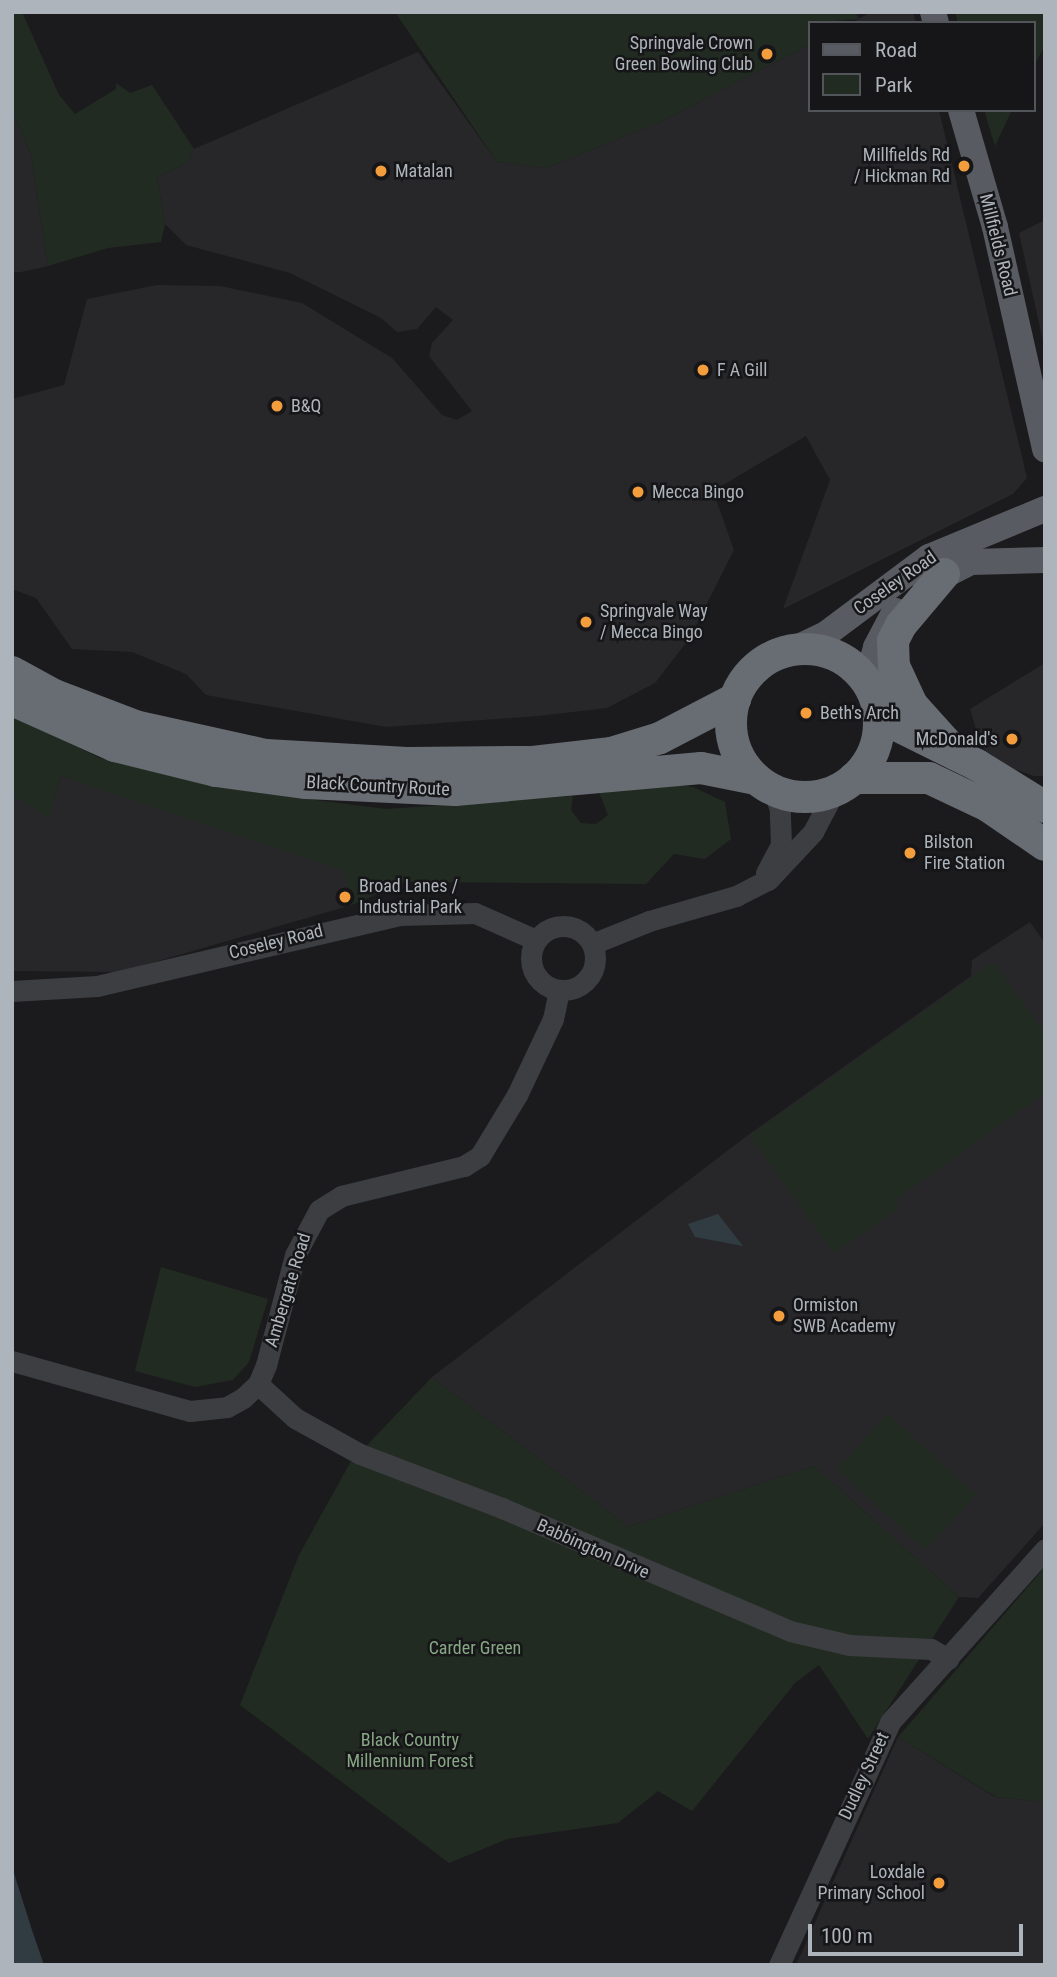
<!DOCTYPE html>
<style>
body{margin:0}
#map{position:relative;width:1057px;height:1977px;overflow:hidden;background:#1b1b1d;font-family:"Roboto Condensed",sans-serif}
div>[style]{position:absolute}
.built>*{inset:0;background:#27272a}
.green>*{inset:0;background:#222b22}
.water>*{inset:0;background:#303c42}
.minor>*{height:21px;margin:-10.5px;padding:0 10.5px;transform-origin:10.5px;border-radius:10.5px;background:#3c3e42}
.minor>.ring{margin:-10.5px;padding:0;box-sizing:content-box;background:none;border:21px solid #3c3e42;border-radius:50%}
.major>*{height:26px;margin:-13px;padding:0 13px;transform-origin:13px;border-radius:13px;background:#585b61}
.highway>*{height:32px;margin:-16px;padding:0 16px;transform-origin:16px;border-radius:16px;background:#686c73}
.highway>.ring{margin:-16px;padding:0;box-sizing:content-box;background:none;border:32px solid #686c73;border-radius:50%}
.dots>*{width:19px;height:19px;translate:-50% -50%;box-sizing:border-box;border:4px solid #161618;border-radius:50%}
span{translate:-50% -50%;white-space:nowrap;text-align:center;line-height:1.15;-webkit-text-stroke:5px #161618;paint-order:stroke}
.poi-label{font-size:18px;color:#adb4bc}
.right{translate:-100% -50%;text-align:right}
.left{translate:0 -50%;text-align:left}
.street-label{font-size:18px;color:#adb4bc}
.park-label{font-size:18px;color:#87a785}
.frame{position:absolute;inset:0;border:14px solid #adb4bc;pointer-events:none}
.legend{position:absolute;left:808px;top:21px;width:228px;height:91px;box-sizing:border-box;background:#161618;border:2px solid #52555a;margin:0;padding:9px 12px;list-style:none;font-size:21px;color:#adb4bc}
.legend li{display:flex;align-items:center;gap:14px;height:35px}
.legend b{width:35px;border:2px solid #52555a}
.scale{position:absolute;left:808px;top:1924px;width:215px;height:32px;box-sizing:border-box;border:4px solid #adb4bc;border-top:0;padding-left:9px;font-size:21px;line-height:24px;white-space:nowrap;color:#adb4bc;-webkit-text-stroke:5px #161618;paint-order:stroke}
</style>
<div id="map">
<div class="built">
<i style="clip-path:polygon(871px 12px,913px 12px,916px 23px,851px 23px)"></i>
<i style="clip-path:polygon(810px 44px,810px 110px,939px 110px,1027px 478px,1013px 494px,783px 609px,830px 480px,806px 436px,713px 491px,734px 550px,689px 639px,655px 683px,607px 708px,538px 716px,386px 727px,206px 695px,186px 674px,132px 652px,72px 649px,36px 598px,12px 589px,12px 399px,64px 385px,87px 299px,157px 285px,220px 286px,302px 303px,392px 358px,442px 415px,457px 420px,472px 411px,429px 356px,432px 343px,453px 320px,436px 307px,417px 329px,397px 332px,381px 318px,290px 273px,186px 245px,165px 224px,157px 177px,187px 163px,194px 149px,418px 52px,497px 162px,546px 168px,662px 121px)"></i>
<i style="clip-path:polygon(12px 110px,31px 155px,48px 266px,21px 272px,12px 272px)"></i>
<i style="clip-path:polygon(1045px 220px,1045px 350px,1019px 233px)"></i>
<i style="clip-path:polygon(1045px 663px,1045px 776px,1034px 776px,994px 762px,980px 743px,970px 709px)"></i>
<i style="clip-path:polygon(61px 776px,345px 870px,352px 905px,120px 972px,12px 971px,12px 794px,49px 818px)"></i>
<i style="clip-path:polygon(1030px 922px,1045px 943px,1045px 1523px,978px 1598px,959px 1597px,814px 1466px,628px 1527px,432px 1377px,744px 1138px,971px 976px,972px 960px)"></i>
<i style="clip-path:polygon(898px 1737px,995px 1797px,1045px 1802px,1045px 1965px,796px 1965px)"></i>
</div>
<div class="green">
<i style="clip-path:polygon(12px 12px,22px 12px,59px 95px,75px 114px,116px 89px,116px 83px,130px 93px,152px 85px,194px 149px,187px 163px,157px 177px,165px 224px,161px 242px,108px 248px,48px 266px,31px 155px,12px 110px)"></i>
<i style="clip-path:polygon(395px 12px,855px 12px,859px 19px,810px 23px,810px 44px,662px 121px,546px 168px,497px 162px)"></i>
<i style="clip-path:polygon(955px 12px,1045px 12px,1045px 45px,1034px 66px,1034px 23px,958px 23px)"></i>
<i style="clip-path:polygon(984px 110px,1012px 110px,995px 146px)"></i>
<i style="clip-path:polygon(12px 714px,100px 758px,252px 792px,386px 809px,573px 796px,571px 810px,581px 823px,596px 824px,608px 815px,599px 792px,652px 782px,693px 787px,725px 802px,731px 839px,705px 859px,674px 854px,646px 884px,405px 882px,352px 905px,344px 871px,61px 776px,49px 819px,12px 794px)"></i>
<i style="clip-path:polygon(993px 962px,1045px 1033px,1045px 1093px,895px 1200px,899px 1207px,834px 1254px,750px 1136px)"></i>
<i style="clip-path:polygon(161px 1267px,268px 1299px,249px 1362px,233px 1380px,195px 1387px,135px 1371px)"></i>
<i style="clip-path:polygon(432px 1377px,628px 1527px,814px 1466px,959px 1597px,868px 1739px,819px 1665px,795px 1683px,692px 1811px,658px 1791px,618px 1823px,507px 1839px,449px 1863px,240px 1705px,299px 1555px,350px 1463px)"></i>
<i style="clip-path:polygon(888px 1414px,976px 1495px,925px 1550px,837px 1469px)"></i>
<i style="clip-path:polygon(1045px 1567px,1045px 1802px,996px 1797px,898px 1737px)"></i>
</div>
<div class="water">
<i style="clip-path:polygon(718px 1214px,743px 1246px,695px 1237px,688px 1224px)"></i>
<i style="clip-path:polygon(12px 1867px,32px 1930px,44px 1965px,12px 1965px)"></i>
</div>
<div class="minor">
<i style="left:766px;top:873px;width:32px;rotate:-62deg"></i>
<i style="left:781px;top:845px;width:36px;rotate:-92deg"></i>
<i style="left:780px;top:809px;width:20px;rotate:-110deg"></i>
<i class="ring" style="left:531px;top:926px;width:43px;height:43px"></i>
<i style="left:592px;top:944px;width:61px;rotate:-22deg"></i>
<i style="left:649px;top:921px;width:91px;rotate:-16deg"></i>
<i style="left:736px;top:896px;width:36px;rotate:-27deg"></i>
<i style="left:768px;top:880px;width:66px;rotate:-46.8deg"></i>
<i style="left:813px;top:832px;width:47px;rotate:-62.4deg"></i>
<i style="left:12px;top:991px;width:85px;rotate:-3.4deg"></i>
<i style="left:97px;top:986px;width:311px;rotate:-13.2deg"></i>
<i style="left:400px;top:915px;width:75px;rotate:-1.5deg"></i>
<i style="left:475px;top:913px;width:67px;rotate:23.9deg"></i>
<i style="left:12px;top:1361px;width:185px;rotate:15.7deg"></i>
<i style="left:190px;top:1411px;width:37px;rotate:-6deg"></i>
<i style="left:227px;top:1407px;width:18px;rotate:-29deg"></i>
<i style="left:243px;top:1398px;width:21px;rotate:-43deg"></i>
<i style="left:258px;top:1384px;width:21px;rotate:-67deg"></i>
<i style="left:266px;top:1365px;width:114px;rotate:-75.2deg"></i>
<i style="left:295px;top:1255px;width:51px;rotate:-61.9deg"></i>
<i style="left:319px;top:1210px;width:26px;rotate:-32deg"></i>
<i style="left:341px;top:1196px;width:127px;rotate:-13.7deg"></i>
<i style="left:464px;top:1166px;width:19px;rotate:-32deg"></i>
<i style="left:480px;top:1156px;width:71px;rotate:-58.8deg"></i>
<i style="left:517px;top:1095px;width:84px;rotate:-64.7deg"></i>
<i style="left:553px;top:1019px;width:30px;rotate:-78deg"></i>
<i style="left:258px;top:1384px;width:50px;rotate:42.6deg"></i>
<i style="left:295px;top:1418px;width:74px;rotate:29deg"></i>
<i style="left:360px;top:1454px;width:152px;rotate:20.8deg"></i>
<i style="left:502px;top:1508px;width:313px;rotate:23.1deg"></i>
<i style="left:790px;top:1631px;width:61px;rotate:13.3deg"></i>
<i style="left:849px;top:1645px;width:82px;rotate:2.8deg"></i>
<i style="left:931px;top:1649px;width:20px;rotate:30deg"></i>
<i style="left:779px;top:1965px;width:267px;rotate:-65.4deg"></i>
<i style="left:890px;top:1722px;width:232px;rotate:-48.1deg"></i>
</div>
<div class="major">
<i style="left:933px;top:12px;width:11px;rotate:75deg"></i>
<i style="left:961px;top:110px;width:122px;rotate:73.8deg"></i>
<i style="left:995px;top:227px;width:228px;rotate:77.3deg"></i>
<i style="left:926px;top:585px;width:51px;rotate:-27.1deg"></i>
<i style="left:971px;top:562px;width:74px;rotate:-1.5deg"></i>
<i style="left:788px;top:652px;width:42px;rotate:-25.3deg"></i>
<i style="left:826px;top:634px;width:129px;rotate:-36.8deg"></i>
<i style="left:929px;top:557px;width:126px;rotate:-22.5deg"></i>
<i style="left:867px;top:679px;width:33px;rotate:-74deg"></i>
<i style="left:876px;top:647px;width:41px;rotate:-62.2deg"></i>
</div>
<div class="highway">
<i style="left:944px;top:574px;width:67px;rotate:130.1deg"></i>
<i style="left:901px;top:625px;width:18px;rotate:117deg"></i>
<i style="left:893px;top:641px;width:25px;rotate:88deg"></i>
<i style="left:894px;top:666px;width:43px;rotate:65.2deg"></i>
<i style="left:912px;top:705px;width:67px;rotate:48deg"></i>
<i class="ring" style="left:731px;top:649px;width:116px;height:116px"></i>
<i style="left:12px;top:672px;width:48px;rotate:28.7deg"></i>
<i style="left:54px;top:695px;width:87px;rotate:20.9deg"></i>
<i style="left:135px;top:726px;width:134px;rotate:12.5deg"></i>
<i style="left:266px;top:755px;width:141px;rotate:3.2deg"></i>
<i style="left:407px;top:763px;width:126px;rotate:-0.5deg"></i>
<i style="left:533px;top:762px;width:79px;rotate:-6.6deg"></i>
<i style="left:611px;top:753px;width:51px;rotate:-17deg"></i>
<i style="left:660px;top:738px;width:85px;rotate:-27.5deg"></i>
<i style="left:875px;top:692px;width:37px;rotate:59deg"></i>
<i style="left:894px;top:724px;width:93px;rotate:26.3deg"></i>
<i style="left:977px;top:765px;width:80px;rotate:31.7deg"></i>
<i style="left:12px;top:700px;width:113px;rotate:24.1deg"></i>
<i style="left:115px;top:746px;width:104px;rotate:13.9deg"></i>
<i style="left:216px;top:771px;width:91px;rotate:7.6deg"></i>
<i style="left:306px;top:783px;width:149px;rotate:2.7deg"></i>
<i style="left:455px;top:790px;width:247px;rotate:-5.1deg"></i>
<i style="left:701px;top:768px;width:56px;rotate:11.3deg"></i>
<i style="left:854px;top:778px;width:75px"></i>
<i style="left:929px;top:778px;width:65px;rotate:25.4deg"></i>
<i style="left:988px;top:806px;width:69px;rotate:34.4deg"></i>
</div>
<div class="dots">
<i style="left:767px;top:54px;background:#f39d3d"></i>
<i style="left:964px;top:166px;background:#f39d3d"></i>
<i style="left:381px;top:171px;background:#f39d3d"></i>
<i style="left:703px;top:370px;background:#f39d3d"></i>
<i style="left:277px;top:406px;background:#f39d3d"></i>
<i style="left:638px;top:492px;background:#f39d3d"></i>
<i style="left:586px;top:622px;background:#f39d3d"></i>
<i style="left:806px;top:713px;background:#f39d3d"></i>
<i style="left:1012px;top:739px;background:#f39d3d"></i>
<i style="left:910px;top:853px;background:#f39d3d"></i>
<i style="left:345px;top:897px;background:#f39d3d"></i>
<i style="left:779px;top:1316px;background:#f39d3d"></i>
<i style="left:939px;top:1883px;background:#f39d3d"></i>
</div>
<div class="poi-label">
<span class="right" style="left:753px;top:54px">Springvale Crown<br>Green Bowling Club</span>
<span class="right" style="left:950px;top:166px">Millfields Rd<br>/ Hickman Rd</span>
<span class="left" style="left:395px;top:171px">Matalan</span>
<span class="left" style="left:717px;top:370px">F A Gill</span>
<span class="left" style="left:291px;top:406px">B&amp;Q</span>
<span class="left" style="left:652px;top:492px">Mecca Bingo</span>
<span class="left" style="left:600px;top:622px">Springvale Way<br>/ Mecca Bingo</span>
<span class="left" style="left:820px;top:713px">Beth's Arch</span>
<span class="right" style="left:998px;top:739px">McDonald's</span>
<span class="left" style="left:924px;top:853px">Bilston<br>Fire Station</span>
<span class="left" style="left:359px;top:897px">Broad Lanes /<br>Industrial Park</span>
<span class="left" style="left:793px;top:1316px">Ormiston<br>SWB Academy</span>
<span class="right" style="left:925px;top:1883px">Loxdale<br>Primary School</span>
</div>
<div class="street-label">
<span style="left:998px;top:245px;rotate:76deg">Millfields Road</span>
<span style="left:895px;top:583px;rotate:-35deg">Coseley Road</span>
<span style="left:378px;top:786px;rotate:3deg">Black Country Route</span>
<span style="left:276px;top:942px;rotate:-14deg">Coseley Road</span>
<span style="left:288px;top:1290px;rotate:-73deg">Ambergate Road</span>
<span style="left:593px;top:1549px;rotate:24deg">Babbington Drive</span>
<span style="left:864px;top:1776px;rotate:-65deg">Dudley Street</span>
</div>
<div class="park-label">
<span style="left:475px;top:1648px">Carder Green</span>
<span style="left:410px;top:1751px">Black Country<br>Millennium Forest</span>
</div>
<div class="frame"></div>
<ul class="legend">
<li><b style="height:9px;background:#585b61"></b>Road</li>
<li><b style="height:19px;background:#222b22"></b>Park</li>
</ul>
<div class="scale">100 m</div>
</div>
